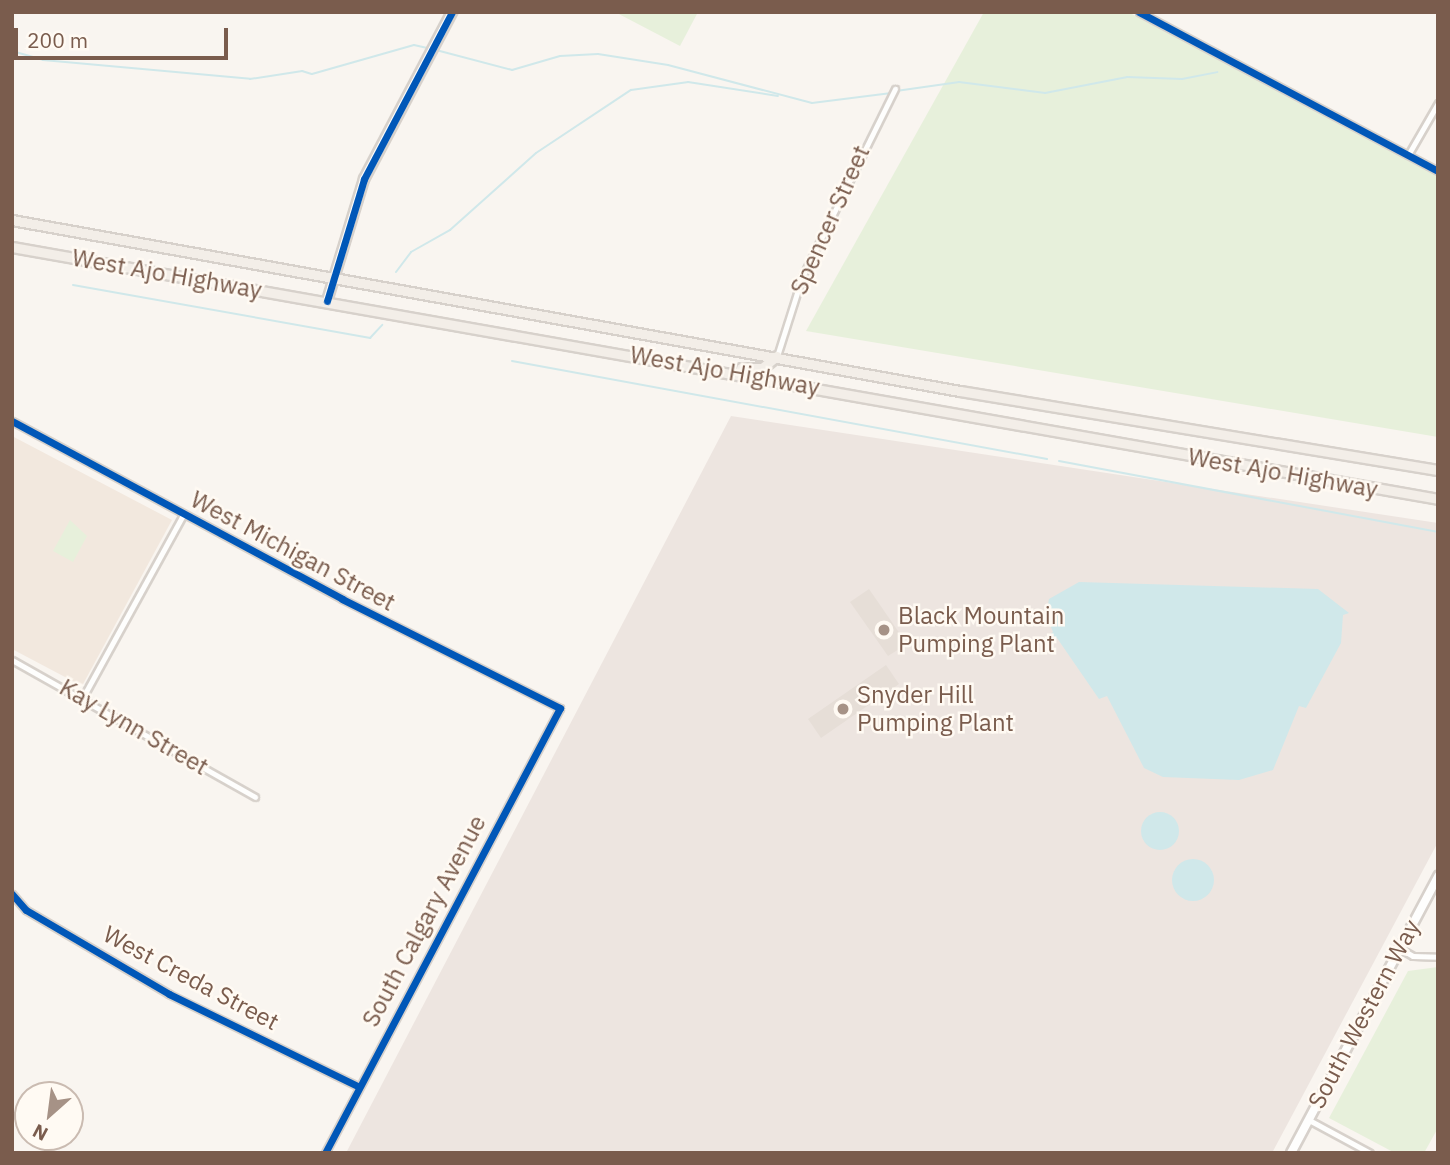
<!DOCTYPE html>
<style>
body{margin:0}
#map{position:relative;width:1450px;height:1165px;overflow:hidden;background:#f9f5f0;font-family:"IBM Plex Sans",sans-serif}
div>[style]{position:absolute}
.residential>*{inset:0;background:#f2e8de}
.industrial>*{inset:0;background:#ede5e0}
.green>*{inset:0;background:#e7f0db}
.water>*{inset:0;background:#d0e8ea}
.round{border-radius:50%}
.stream>*{height:2px;margin:-1px;padding:0 1px;transform-origin:1px;border-radius:1px;background:#d0e8ea}
.building>*{inset:0;background:#e6ded7}
.roads{filter:drop-shadow(2px 0 #d7d1cb) drop-shadow(-2px 0 #d7d1cb) drop-shadow(0 2px #d7d1cb) drop-shadow(0 -2px #d7d1cb)}
.street>*{height:5px;margin:-2.5px;padding:0 2.5px;transform-origin:2.5px;border-radius:2.5px;background:#fefefd}
.secondary>*{height:8px;margin:-4px;padding:0 4px;transform-origin:4px;border-radius:4px;background:#fefefd}
.primary>*{height:9px;margin:-4.5px;padding:0 4.5px;transform-origin:4.5px;border-radius:4.5px;background:#f3eee8}
.cycleway>*{height:7px;margin:-3.5px;padding:0 3.5px;transform-origin:3.5px;border-radius:3.5px;background:#0057b8}
.dots>*{width:19px;height:19px;translate:-50% -50%;box-sizing:border-box;border:4px solid #fffaf3;border-radius:50%}
span{translate:-50% -50%;white-space:nowrap;text-align:center;line-height:1.15;-webkit-text-stroke:5px #fffaf3;paint-order:stroke}
.street-label{font-size:24px;color:#7a5c4d}
.poi-label{font-size:24px;color:#7a5c4d}
.left{translate:0 -50%;text-align:left}
.frame{position:absolute;inset:0;border:14px solid #7a5c4d;pointer-events:none}
.north{position:absolute;left:14px;top:1081px;width:70px;height:70px;box-sizing:border-box;background:#fffaf3;border:2px solid #cabbb1;border-radius:50%;rotate:208deg;font-size:19px;font-weight:700;line-height:28px;text-align:center;color:#7a5c4d}
.north::after{content:'';display:block;margin:auto;width:24px;height:32px;background:#a69286;clip-path:polygon(50% 0,100% 100%,50% 72%,0 100%)}
.scale{position:absolute;left:14px;top:28px;width:214px;height:32px;box-sizing:border-box;border:4px solid #7a5c4d;border-top:0;padding-left:9px;font-size:21px;line-height:24px;white-space:nowrap;color:#7a5c4d;-webkit-text-stroke:5px #fffaf3;paint-order:stroke}
</style>
<div id="map">
<div class="residential">
<i style="clip-path:polygon(12px 436px,172px 520px,82px 686px,12px 649px)"></i>
</div>
<div class="industrial">
<i style="clip-path:polygon(731px 416px,1438px 523px,1438px 842px,1272px 1153px,346px 1153px)"></i>
</div>
<div class="green">
<i style="clip-path:polygon(615px 12px,698px 12px,680px 46px)"></i>
<i style="clip-path:polygon(984px 12px,1128px 12px,1438px 174px,1438px 437px,806px 331px)"></i>
<i style="clip-path:polygon(70px 520px,87px 536px,73px 562px,53px 551px)"></i>
<i style="clip-path:polygon(1438px 967px,1438px 1128px,1424px 1153px,1395px 1153px,1329px 1118px,1408px 971px)"></i>
</div>
<div class="water">
<i style="clip-path:polygon(1079px 582px,1318px 589px,1349px 613px,1343px 615px,1341px 643px,1306px 708px,1299px 706px,1273px 770px,1239px 780px,1163px 777px,1144px 768px,1107px 696px,1099px 699px,1057px 638px,1050px 641px,1047px 637px,1053px 632px,1046px 615px,1049px 599px)"></i>
<i class="round" style="left:1141px;top:812px;width:38px;height:38px"></i>
<i class="round" style="left:1172px;top:859px;width:42px;height:42px"></i>
</div>
<div class="stream">
<i style="left:436px;top:50px;width:79px;rotate:14.7deg"></i>
<i style="left:512px;top:70px;width:50px;rotate:-16.3deg"></i>
<i style="left:560px;top:56px;width:38px;rotate:-3deg"></i>
<i style="left:598px;top:54px;width:71px;rotate:8.9deg"></i>
<i style="left:668px;top:65px;width:149px;rotate:14.8deg"></i>
<i style="left:812px;top:103px;width:80px;rotate:-7.2deg"></i>
<i style="left:12px;top:51px;width:32px;rotate:16deg"></i>
<i style="left:43px;top:60px;width:208px;rotate:5.2deg"></i>
<i style="left:250px;top:79px;width:53px;rotate:-8.7deg"></i>
<i style="left:302px;top:71px;width:10px;rotate:17deg"></i>
<i style="left:312px;top:74px;width:106px;rotate:-15.9deg"></i>
<i style="left:414px;top:45px;width:17px;rotate:13deg"></i>
<i style="left:896px;top:91px;width:64px;rotate:-8.1deg"></i>
<i style="left:959px;top:82px;width:87px;rotate:7.3deg"></i>
<i style="left:1045px;top:93px;width:84px;rotate:-11deg"></i>
<i style="left:1127px;top:77px;width:55px;rotate:2.1deg"></i>
<i style="left:1182px;top:79px;width:36px;rotate:-11deg"></i>
<i style="left:396px;top:272px;width:25px;rotate:-53deg"></i>
<i style="left:411px;top:252px;width:45px;rotate:-29.4deg"></i>
<i style="left:450px;top:230px;width:115px;rotate:-41.8deg"></i>
<i style="left:536px;top:153px;width:114px;rotate:-33.6deg"></i>
<i style="left:631px;top:90px;width:58px;rotate:-8deg"></i>
<i style="left:688px;top:82px;width:91px;rotate:8.8deg"></i>
<i style="left:73px;top:285px;width:302px;rotate:10.1deg"></i>
<i style="left:370px;top:338px;width:18px;rotate:-47deg"></i>
<i style="left:512px;top:361px;width:544px;rotate:10.38deg"></i>
<i style="left:1059px;top:461px;width:386px;rotate:10.6deg"></i>
</div>
<div class="building">
<i style="clip-path:polygon(869px 589px,907px 644px,888px 656px,850px 602px)"></i>
<i style="clip-path:polygon(886px 665px,899px 684px,821px 738px,808px 719px)"></i>
</div>
<div class="roads">
<div class="street">
<i style="left:1139px;top:12px;width:339px;rotate:28deg"></i>
<i style="left:1408px;top:155px;width:60px;rotate:-60deg"></i>
<i style="left:777px;top:356px;width:83px;rotate:-72.4deg"></i>
<i style="left:802px;top:277px;width:210px;rotate:-63.7deg"></i>
<i style="left:12px;top:421px;width:375px;rotate:28.3deg"></i>
<i style="left:342px;top:599px;width:244px;rotate:26.6deg"></i>
<i style="left:560px;top:708px;width:503px;rotate:117.84deg"></i>
<i style="left:12px;top:660px;width:279px;rotate:29.4deg"></i>
<i style="left:83px;top:697px;width:208px;rotate:-61.2deg"></i>
<i style="left:12px;top:894px;width:21px;rotate:49deg"></i>
<i style="left:26px;top:910px;width:166px;rotate:30.4deg"></i>
<i style="left:169px;top:994px;width:210px;rotate:26deg"></i>
<i style="left:1399px;top:948px;width:16px;rotate:30deg"></i>
<i style="left:1413px;top:956px;width:25px;rotate:2deg"></i>
<i style="left:1309px;top:1120px;width:69px;rotate:28.4deg"></i>
</div>
<div class="secondary">
<i style="left:327px;top:301px;width:127px;rotate:-73.1deg"></i>
<i style="left:364px;top:179px;width:189px;rotate:-62.2deg"></i>
<i style="left:1291px;top:1153px;width:314px;rotate:-62deg"></i>
</div>
<div class="primary">
<i style="left:12px;top:220px;width:963px;rotate:10.23deg"></i>
<i style="left:960px;top:391px;width:484px;rotate:9.4deg"></i>
<i style="left:12px;top:247px;width:1448px;rotate:10.02deg"></i>
<i style="left:741px;top:368px;width:21px"></i>
<i style="left:762px;top:368px;width:19px;rotate:-39deg"></i>
</div>
</div>
<div class="cycleway">
<i style="left:1139px;top:12px;width:339px;rotate:28deg"></i>
<i style="left:327px;top:301px;width:127px;rotate:-73.1deg"></i>
<i style="left:364px;top:179px;width:189px;rotate:-62.2deg"></i>
<i style="left:12px;top:421px;width:375px;rotate:28.3deg"></i>
<i style="left:342px;top:599px;width:244px;rotate:26.6deg"></i>
<i style="left:560px;top:708px;width:503px;rotate:117.84deg"></i>
<i style="left:12px;top:894px;width:21px;rotate:49deg"></i>
<i style="left:26px;top:910px;width:166px;rotate:30.4deg"></i>
<i style="left:169px;top:994px;width:210px;rotate:26deg"></i>
</div>
<div class="dots">
<i style="left:884px;top:630px;background:#a69286"></i>
<i style="left:843px;top:709px;background:#a69286"></i>
</div>
<div class="street-label">
<span style="left:830px;top:220px;rotate:-66deg">Spencer Street</span>
<span style="left:167px;top:274px;rotate:10deg">West Ajo Highway</span>
<span style="left:725px;top:371px;rotate:10deg">West Ajo Highway</span>
<span style="left:1283px;top:473px;rotate:10deg">West Ajo Highway</span>
<span style="left:293px;top:551px;rotate:28deg">West Michigan Street</span>
<span style="left:134px;top:727px;rotate:30deg">Kay Lynn Street</span>
<span style="left:424px;top:921px;rotate:-62deg">South Calgary Avenue</span>
<span style="left:191px;top:978px;rotate:28deg">West Creda Street</span>
<span style="left:1364px;top:1014px;rotate:-62deg">South Western Way</span>
</div>
<div class="poi-label">
<span class="left" style="left:898px;top:630px">Black Mountain<br>Pumping Plant</span>
<span class="left" style="left:857px;top:709px">Snyder Hill<br>Pumping Plant</span>
</div>
<div class="frame"></div>
<div class="north">N</div>
<div class="scale">200 m</div>
</div>
